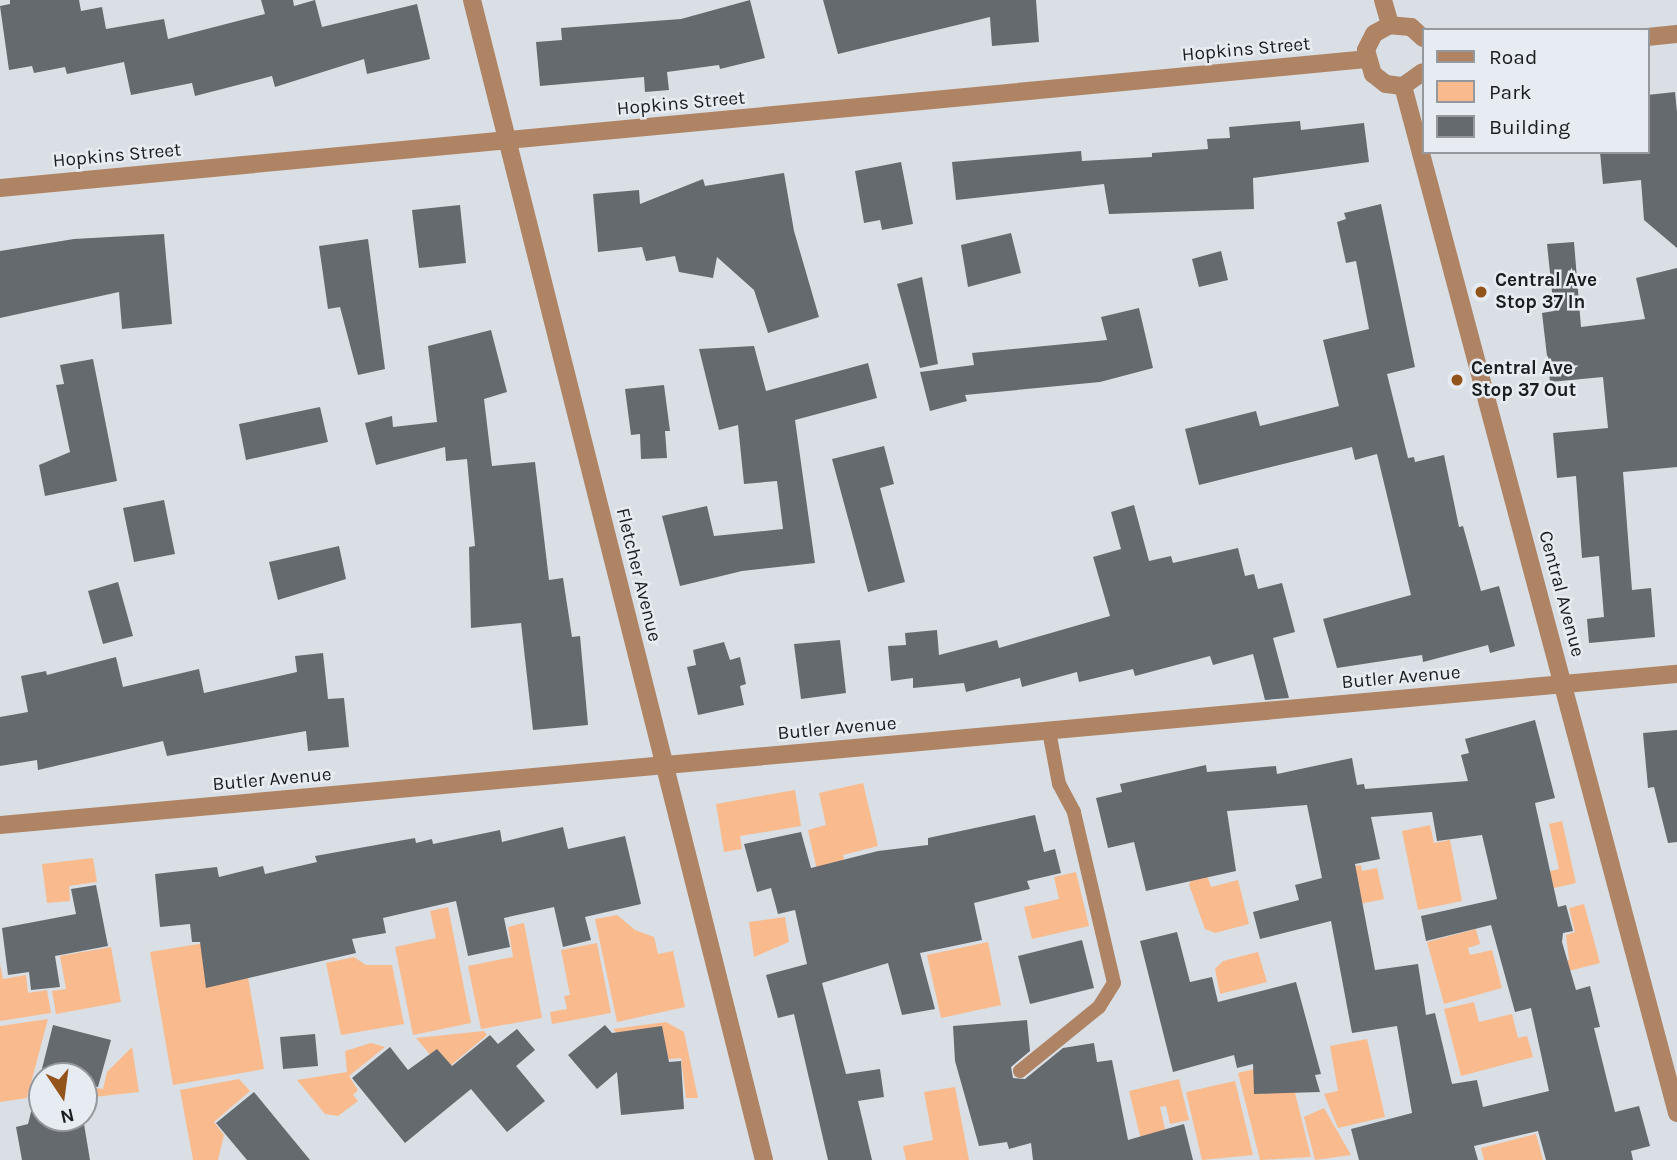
<!DOCTYPE html>
<style>
body{margin:0}
#map{position:relative;width:1677px;height:1160px;overflow:hidden;background:#d9dfe4;font-family:Karla,sans-serif}
div>[style]{position:absolute}
.green>*{inset:0;background:#f9bb8d}
.building>*{inset:0;background:#656a6f}
.service>*{height:14px;margin:-7px;padding:0 7px;transform-origin:7px;border-radius:7px;background:#af8464}
.minor>*{height:18px;margin:-9px;padding:0 9px;transform-origin:9px;border-radius:9px;background:#af8464}
.tertiary>*{height:18px;margin:-9px;padding:0 9px;transform-origin:9px;border-radius:9px;background:#af8464}
.dots>*{width:19px;height:19px;translate:-50% -50%;box-sizing:border-box;border:4px solid #e6ecf1;border-radius:50%}
span{translate:-50% -50%;white-space:nowrap;text-align:center;line-height:1.15;-webkit-text-stroke:5px #e6ecf1;paint-order:stroke}
.street-label{font-size:19px;color:#1b1d1f}
.poi-label{font-size:19px;color:#1b1d1f;font-weight:700}
.left{translate:0 -50%;text-align:left}
.legend{position:absolute;left:1422px;top:28px;width:228px;height:126px;box-sizing:border-box;background:#e6ecf1;border:2px solid #95999d;margin:0;padding:9px 12px;list-style:none;font-size:21px;color:#1b1d1f}
.legend li{display:flex;align-items:center;gap:14px;height:35px}
.legend b{width:35px;border:2px solid #95999d}
.north{position:absolute;left:28px;top:1062px;width:70px;height:70px;box-sizing:border-box;background:#e6ecf1;border:2px solid #95999d;border-radius:50%;rotate:167deg;font-size:19px;font-weight:700;line-height:28px;text-align:center;color:#1b1d1f}
.north::after{content:'';display:block;margin:auto;width:24px;height:32px;background:#93541c;clip-path:polygon(50% 0,100% 100%,50% 72%,0 100%)}
</style>
<div id="map">
<div class="green">
<i style="clip-path:polygon(863px 783px,878px 846px,843px 855px,863px 945px,835px 951px,808px 830px,826px 825px,819px 793px)"></i>
<i style="clip-path:polygon(795px 790px,801px 826px,740px 836px,742px 849px,724px 852px,716px 804px)"></i>
<i style="clip-path:polygon(1562px 821px,1576px 883px,1519px 896px,1516px 879px,1559px 869px,1549px 824px)"></i>
<i style="clip-path:polygon(1430px 825px,1434px 843px,1450px 840px,1462px 901px,1418px 910px,1402px 831px)"></i>
<i style="clip-path:polygon(93px 858px,97px 882px,69px 886px,70px 901px,47px 903px,42px 864px)"></i>
<i style="clip-path:polygon(1361px 865px,1362px 871px,1377px 868px,1384px 899px,1336px 909px,1328px 871px)"></i>
<i style="clip-path:polygon(1076px 872px,1089px 926px,1032px 939px,1024px 907px,1059px 899px,1054px 877px)"></i>
<i style="clip-path:polygon(1194px 872px,1208px 878px,1211px 887px,1238px 880px,1249px 924px,1215px 933px,1205px 929px,1189px 885px)"></i>
<i style="clip-path:polygon(1584px 904px,1600px 963px,1561px 973px,1558px 963px,1569px 960px,1566px 935px,1575px 932px,1569px 908px)"></i>
<i style="clip-path:polygon(448px 907px,471px 1023px,413px 1035px,395px 947px,436px 938px,430px 911px)"></i>
<i style="clip-path:polygon(617px 915px,635px 930px,654px 937px,658px 954px,673px 951px,685px 1007px,617px 1022px,595px 919px)"></i>
<i style="clip-path:polygon(785px 917px,789px 942px,754px 957px,749px 922px)"></i>
<i style="clip-path:polygon(524px 923px,542px 1018px,481px 1029px,468px 966px,513px 957px,508px 927px)"></i>
<i style="clip-path:polygon(1476px 929px,1480px 944px,1468px 948px,1470px 955px,1492px 950px,1502px 988px,1444px 1004px,1427px 942px)"></i>
<i style="clip-path:polygon(241px 937px,264px 1069px,173px 1085px,150px 952px)"></i>
<i style="clip-path:polygon(988px 942px,1001px 1005px,941px 1018px,927px 955px)"></i>
<i style="clip-path:polygon(597px 943px,611px 1013px,552px 1024px,550px 1012px,567px 1009px,564px 996px,570px 995px,561px 950px)"></i>
<i style="clip-path:polygon(111px 947px,121px 1002px,56px 1014px,52px 991px,66px 989px,60px 956px)"></i>
<i style="clip-path:polygon(1258px 952px,1267px 982px,1220px 994px,1215px 969px,1223px 961px)"></i>
<i style="clip-path:polygon(354px 957px,366px 965px,392px 965px,404px 1024px,341px 1035px,326px 963px)"></i>
<i style="clip-path:polygon(0 964px,3px 979px,26px 975px,28px 993px,47px 990px,51px 1013px,0 1021px)"></i>
<i style="clip-path:polygon(1474px 1002px,1479px 1022px,1512px 1014px,1518px 1038px,1527px 1036px,1533px 1057px,1461px 1076px,1444px 1009px)"></i>
<i style="clip-path:polygon(48px 1019px,27px 1098px,0 1102px,0 1026px)"></i>
<i style="clip-path:polygon(666px 1022px,684px 1032px,698px 1098px,686px 1098px,681px 1058px,642px 1062px,613px 1029px)"></i>
<i style="clip-path:polygon(484px 1031px,487px 1035px,450px 1066px,455px 1084px,416px 1038px)"></i>
<i style="clip-path:polygon(1367px 1039px,1385px 1117px,1338px 1128px,1324px 1094px,1338px 1091px,1330px 1046px)"></i>
<i style="clip-path:polygon(371px 1043px,385px 1047px,349px 1076px,358px 1090px,353px 1095px,358px 1101px,338px 1116px,325px 1114px,297px 1080px,347px 1072px,345px 1051px)"></i>
<i style="clip-path:polygon(132px 1047px,139px 1092px,84px 1098px,84px 1086px,103px 1089px,107px 1072px)"></i>
<i style="clip-path:polygon(1287px 1061px,1311px 1157px,1260px 1160px,1238px 1073px)"></i>
<i style="clip-path:polygon(239px 1079px,250px 1091px,214px 1122px,224px 1135px,218px 1160px,193px 1160px,180px 1090px)"></i>
<i style="clip-path:polygon(1179px 1079px,1189px 1120px,1170px 1124px,1166px 1106px,1160px 1107px,1172px 1160px,1146px 1160px,1129px 1091px)"></i>
<i style="clip-path:polygon(1235px 1081px,1253px 1155px,1202px 1160px,1186px 1092px)"></i>
<i style="clip-path:polygon(955px 1087px,969px 1160px,906px 1160px,903px 1146px,933px 1140px,924px 1092px)"></i>
<i style="clip-path:polygon(1324px 1108px,1351px 1155px,1315px 1160px,1304px 1117px)"></i>
<i style="clip-path:polygon(1536px 1134px,1543px 1160px,1484px 1160px,1481px 1148px)"></i>
</div>
<div class="building">
<i style="clip-path:polygon(10px 0,79px 0,81px 11px,102px 7px,106px 29px,164px 19px,168px 39px,265px 14px,261px 0,293px 0,294px 6px,315px 0,322px 27px,417px 4px,430px 59px,367px 74px,364px 59px,275px 87px,272px 76px,195px 96px,192px 83px,131px 95px,124px 62px,67px 74px,65px 67px,34px 73px,32px 66px,9px 70px,0 6px,10px 4px)"></i>
<i style="clip-path:polygon(750px 0,765px 58px,720px 69px,719px 65px,667px 72px,669px 90px,645px 92px,644px 77px,540px 86px,536px 42px,562px 40px,561px 28px,681px 19px)"></i>
<i style="clip-path:polygon(823px 0,1036px 0,1039px 42px,992px 46px,990px 17px,838px 54px)"></i>
<i style="clip-path:polygon(1675px 92px,1677px 112px,1677px 248px,1644px 220px,1641px 180px,1603px 184px,1600px 152px,1650px 152px,1647px 95px)"></i>
<i style="clip-path:polygon(1300px 121px,1301px 130px,1364px 123px,1369px 162px,1253px 178px,1254px 209px,1109px 214px,1104px 184px,956px 200px,952px 162px,1081px 151px,1082px 161px,1152px 157px,1152px 153px,1208px 149px,1207px 139px,1230px 138px,1229px 127px)"></i>
<i style="clip-path:polygon(901px 162px,913px 224px,882px 230px,880px 220px,864px 223px,855px 171px)"></i>
<i style="clip-path:polygon(784px 173px,794px 231px,819px 317px,768px 333px,754px 290px,717px 257px,713px 278px,679px 272px,675px 256px,646px 261px,642px 247px,598px 252px,593px 194px,639px 190px,640px 204px,703px 179px,705px 186px)"></i>
<i style="clip-path:polygon(1381px 204px,1415px 367px,1387px 374px,1408px 458px,1414px 457px,1415px 462px,1444px 455px,1459px 527px,1463px 526px,1481px 591px,1499px 586px,1515px 646px,1490px 653px,1488px 645px,1423px 662px,1422px 655px,1337px 668px,1323px 619px,1411px 595px,1377px 454px,1355px 460px,1352px 447px,1199px 485px,1185px 429px,1256px 411px,1260px 426px,1339px 406px,1323px 340px,1369px 329px,1356px 261px,1346px 263px,1337px 222px,1346px 219px,1344px 213px)"></i>
<i style="clip-path:polygon(460px 205px,466px 263px,419px 268px,412px 210px)"></i>
<i style="clip-path:polygon(1011px 233px,1021px 273px,968px 287px,961px 245px)"></i>
<i style="clip-path:polygon(164px 234px,172px 324px,122px 329px,119px 292px,0 318px,0 251px,74px 239px)"></i>
<i style="clip-path:polygon(368px 239px,385px 369px,358px 375px,340px 307px,328px 309px,319px 246px)"></i>
<i style="clip-path:polygon(1574px 242px,1581px 327px,1645px 319px,1636px 278px,1677px 268px,1677px 467px,1623px 472px,1632px 590px,1651px 588px,1655px 637px,1589px 643px,1587px 619px,1604px 617px,1599px 556px,1582px 558px,1576px 476px,1557px 478px,1553px 433px,1608px 428px,1603px 377px,1550px 382px,1542px 313px,1554px 311px,1547px 244px)"></i>
<i style="clip-path:polygon(1221px 251px,1228px 280px,1199px 287px,1192px 259px)"></i>
<i style="clip-path:polygon(922px 277px,938px 364px,920px 368px,897px 284px)"></i>
<i style="clip-path:polygon(1139px 308px,1153px 368px,1100px 382px,965px 395px,967px 401px,930px 411px,920px 372px,974px 365px,972px 353px,1107px 340px,1101px 317px)"></i>
<i style="clip-path:polygon(491px 330px,507px 392px,484px 399px,492px 466px,535px 462px,549px 580px,563px 578px,572px 637px,580px 636px,588px 725px,533px 730px,521px 623px,471px 628px,469px 547px,475px 546px,467px 459px,446px 461px,445px 447px,376px 465px,365px 423px,392px 416px,393px 427px,437px 422px,428px 346px)"></i>
<i style="clip-path:polygon(754px 346px,766px 391px,868px 363px,877px 398px,795px 420px,815px 563px,742px 571px,680px 586px,662px 516px,707px 506px,714px 536px,783px 529px,777px 481px,744px 484px,738px 425px,719px 430px,699px 349px)"></i>
<i style="clip-path:polygon(93px 359px,117px 481px,45px 496px,39px 465px,70px 452px,56px 385px,64px 384px,60px 365px)"></i>
<i style="clip-path:polygon(664px 385px,670px 431px,665px 431px,667px 458px,641px 459px,640px 434px,631px 435px,625px 389px)"></i>
<i style="clip-path:polygon(320px 407px,328px 442px,246px 460px,239px 424px)"></i>
<i style="clip-path:polygon(884px 446px,894px 484px,880px 488px,905px 582px,868px 592px,832px 459px)"></i>
<i style="clip-path:polygon(164px 500px,175px 554px,134px 562px,123px 508px)"></i>
<i style="clip-path:polygon(1134px 505px,1149px 561px,1171px 556px,1173px 563px,1238px 548px,1245px 576px,1254px 574px,1258px 589px,1282px 583px,1295px 632px,1273px 638px,1289px 698px,1265px 700px,1253px 654px,1213px 665px,1210px 656px,1135px 676px,1133px 669px,1079px 682px,1077px 672px,1022px 687px,1020px 678px,966px 692px,964px 683px,913px 688px,913px 678px,891px 681px,888px 646px,906px 645px,905px 633px,937px 630px,939px 655px,997px 640px,999px 648px,1110px 616px,1093px 557px,1121px 549px,1111px 512px)"></i>
<i style="clip-path:polygon(339px 546px,346px 579px,278px 600px,269px 562px)"></i>
<i style="clip-path:polygon(118px 582px,133px 636px,103px 644px,88px 591px)"></i>
<i style="clip-path:polygon(840px 640px,846px 693px,801px 699px,794px 644px)"></i>
<i style="clip-path:polygon(724px 642px,730px 660px,740px 657px,746px 684px,740px 686px,744px 705px,698px 715px,687px 667px,696px 665px,693px 650px)"></i>
<i style="clip-path:polygon(323px 653px,328px 699px,344px 698px,349px 747px,308px 751px,306px 731px,167px 756px,163px 741px,38px 770px,37px 760px,0 766px,0 717px,28px 712px,21px 676px,46px 671px,47px 675px,116px 657px,123px 687px,199px 669px,204px 693px,297px 672px,295px 656px)"></i>
<i style="clip-path:polygon(evenodd,1535px 720px,1555px 798px,1535px 803px,1558px 907px,1566px 905px,1573px 931px,1563px 933px,1562px 942px,1576px 990px,1590px 986px,1600px 1027px,1594px 1028px,1615px 1112px,1639px 1106px,1650px 1146px,1631px 1151px,1633px 1160px,1546px 1160px,1538px 1131px,1474px 1146px,1478px 1160px,1359px 1160px,1351px 1129px,1412px 1113px,1397px 1026px,1352px 1033px,1331px 921px,1260px 939px,1253px 912px,1299px 900px,1295px 885px,1322px 878px,1307px 805px,1227px 811px,1236px 871px,1146px 891px,1134px 842px,1108px 848px,1096px 798px,1122px 792px,1120px 784px,1206px 765px,1207px 772px,1276px 766px,1277px 774px,1352px 758px,1357px 785px,1364px 784px,1365px 789px,1468px 781px,1461px 755px,1469px 753px,1465px 739px,1535px 720px,1432px 812px,1437px 841px,1482px 835px,1497px 899px,1421px 916px,1426px 941px,1491px 925px,1515px 1012px,1531px 1008px,1549px 1091px,1483px 1107px,1477px 1080px,1452px 1084px,1435px 1013px,1426px 1015px,1418px 964px,1375px 970px,1355px 864px,1380px 859px,1371px 817px,1432px 812px)"></i>
<i style="clip-path:polygon(1677px 730px,1677px 842px,1668px 843px,1654px 787px,1648px 788px,1643px 733px)"></i>
<i style="clip-path:polygon(1035px 815px,1044px 852px,1055px 849px,1061px 873px,1027px 881px,1030px 889px,974px 903px,982px 940px,920px 953px,935px 1009px,902px 1015px,888px 963px,822px 983px,846px 1074px,880px 1069px,884px 1097px,858px 1101px,872px 1160px,828px 1160px,794px 1014px,778px 1018px,766px 975px,807px 964px,795px 910px,778px 914px,771px 888px,757px 892px,744px 844px,801px 832px,811px 868px,878px 851px,928px 845px,928px 838px)"></i>
<i style="clip-path:polygon(563px 827px,568px 849px,625px 836px,641px 904px,585px 917px,591px 940px,563px 947px,554px 907px,504px 918px,510px 947px,468px 956px,456px 901px,383px 918px,386px 933px,352px 939px,356px 953px,206px 988px,200px 942px,192px 942px,190px 924px,160px 927px,155px 874px,217px 867px,219px 877px,263px 866px,265px 874px,317px 862px,315px 856px,415px 838px,416px 843px,432px 839px,433px 844px,500px 830px,502px 842px)"></i>
<i style="clip-path:polygon(96px 885px,108px 946px,55px 956px,60px 987px,31px 990px,29px 972px,8px 975px,2px 928px,76px 914px,71px 889px)"></i>
<i style="clip-path:polygon(1177px 932px,1190px 982px,1212px 977px,1218px 1002px,1296px 982px,1321px 1074px,1315px 1075px,1320px 1092px,1254px 1094px,1253px 1064px,1237px 1068px,1234px 1055px,1173px 1072px,1140px 941px)"></i>
<i style="clip-path:polygon(1082px 940px,1094px 988px,1030px 1004px,1018px 956px)"></i>
<i style="clip-path:polygon(1027px 1020px,1030px 1051px,1011px 1067px,1013px 1078px,1025px 1079px,1063px 1048px,1094px 1043px,1097px 1062px,1112px 1060px,1128px 1140px,1184px 1124px,1193px 1160px,1033px 1160px,1031px 1143px,1009px 1149px,1007px 1142px,979px 1146px,955px 1061px,953px 1026px)"></i>
<i style="clip-path:polygon(53px 1025px,111px 1040px,98px 1087px,84px 1083px,84px 1076px,42px 1076px,42px 1118px,83px 1118px,90px 1160px,22px 1160px,16px 1127px,28px 1124px)"></i>
<i style="clip-path:polygon(605px 1025px,612px 1033px,662px 1026px,669px 1062px,681px 1061px,684px 1109px,621px 1115px,617px 1072px,597px 1089px,568px 1055px)"></i>
<i style="clip-path:polygon(517px 1029px,535px 1050px,516px 1066px,545px 1101px,507px 1132px,471px 1089px,405px 1143px,352px 1078px,390px 1047px,408px 1070px,437px 1049px,452px 1066px,490px 1035px,498px 1044px)"></i>
<i style="clip-path:polygon(315px 1034px,318px 1066px,283px 1069px,280px 1037px)"></i>
<i style="clip-path:polygon(254px 1092px,310px 1160px,247px 1160px,216px 1123px)"></i>
</div>
<div class="service">
<i style="left:1020px;top:1071px;width:102px;rotate:-39deg"></i>
<i style="left:1099px;top:1007px;width:28px;rotate:-58deg"></i>
<i style="left:1114px;top:983px;width:176px;rotate:-103.2deg"></i>
<i style="left:1074px;top:812px;width:32px;rotate:-118deg"></i>
<i style="left:1059px;top:784px;width:54px;rotate:-100.7deg"></i>
</div>
<div class="minor">
<i style="left:472px;top:0;width:1196px;rotate:75.87deg"></i>
<i style="left:0;top:825px;width:1684px;rotate:-5.15deg"></i>
</div>
<div class="tertiary">
<i style="left:1383px;top:0;width:26px;rotate:74deg"></i>
<i style="left:1647px;top:37px;width:30px;rotate:-6deg"></i>
<i style="left:1423px;top:38px;width:16px;rotate:-137deg"></i>
<i style="left:1411px;top:27px;width:21px;rotate:-175deg"></i>
<i style="left:1390px;top:25px;width:18px;rotate:151deg"></i>
<i style="left:1374px;top:34px;width:18px;rotate:117deg"></i>
<i style="left:1366px;top:50px;width:25px;rotate:74deg"></i>
<i style="left:1373px;top:74px;width:16px;rotate:38deg"></i>
<i style="left:1386px;top:84px;width:17px;rotate:7deg"></i>
<i style="left:1403px;top:86px;width:24px;rotate:-35deg"></i>
<i style="left:1403px;top:86px;width:1063px;rotate:75.06deg"></i>
<i style="left:0;top:188px;width:1372px;rotate:-5.39deg"></i>
</div>
<div class="dots">
<i style="left:1481px;top:292px;background:#93541c"></i>
<i style="left:1457px;top:380px;background:#93541c"></i>
</div>
<div class="street-label">
<span style="left:1246px;top:50px;rotate:-5deg">Hopkins Street</span>
<span style="left:681px;top:104px;rotate:-5deg">Hopkins Street</span>
<span style="left:117px;top:156px;rotate:-5deg">Hopkins Street</span>
<span style="left:638px;top:575px;rotate:76deg">Fletcher Avenue</span>
<span style="left:1561px;top:594px;rotate:75deg">Central Avenue</span>
<span style="left:1401px;top:678px;rotate:-5deg">Butler Avenue</span>
<span style="left:837px;top:729px;rotate:-5deg">Butler Avenue</span>
<span style="left:272px;top:780px;rotate:-5deg">Butler Avenue</span>
</div>
<div class="poi-label">
<span class="left" style="left:1495px;top:292px">Central Ave<br>Stop 37 In</span>
<span class="left" style="left:1471px;top:380px">Central Ave<br>Stop 37 Out</span>
</div>
<ul class="legend">
<li><b style="height:9px;background:#af8464"></b>Road</li>
<li><b style="height:19px;background:#f9bb8d"></b>Park</li>
<li><b style="height:19px;background:#656a6f"></b>Building</li>
</ul>
<div class="north">N</div>
</div>
